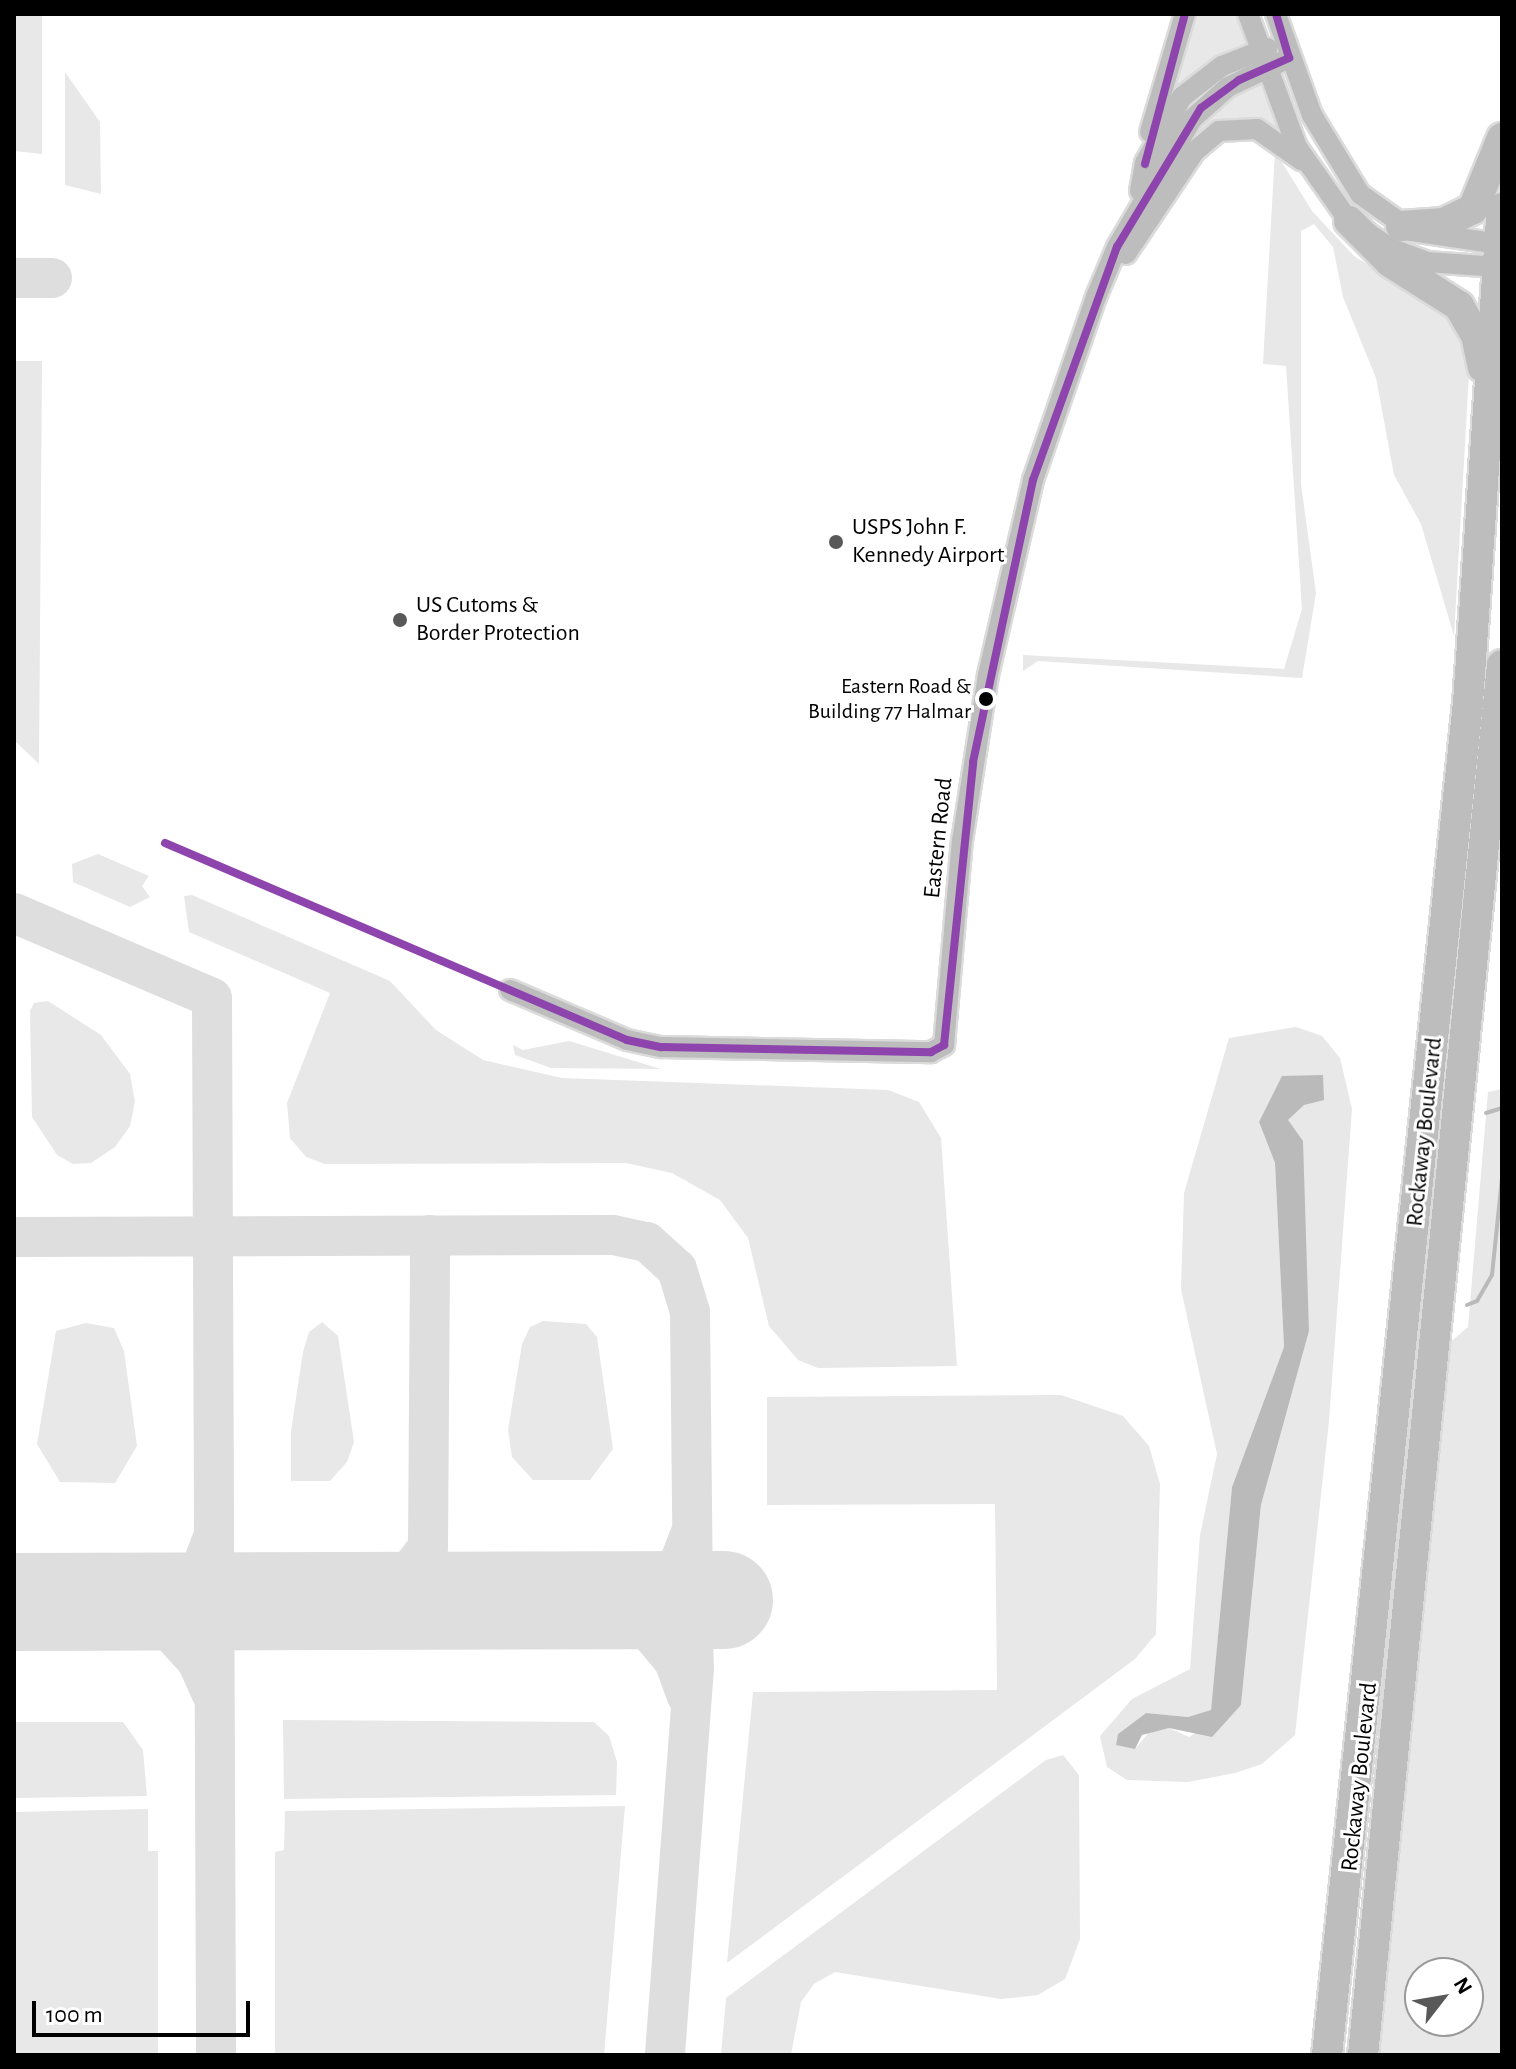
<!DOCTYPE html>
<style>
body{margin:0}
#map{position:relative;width:1516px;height:2069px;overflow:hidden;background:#fff;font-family:"Alegreya Sans",sans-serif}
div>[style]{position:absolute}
.green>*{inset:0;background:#e8e8e8}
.water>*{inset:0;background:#bababa}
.stream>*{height:4px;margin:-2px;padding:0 2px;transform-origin:2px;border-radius:2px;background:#bababa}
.taxiway>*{height:40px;margin:-20px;padding:0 20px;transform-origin:20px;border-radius:20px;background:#dedede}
.runway>*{height:98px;margin:-49px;padding:0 49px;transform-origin:49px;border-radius:49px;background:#dedede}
.roads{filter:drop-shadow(2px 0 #dbdbdb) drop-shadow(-2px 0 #dbdbdb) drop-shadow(0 2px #dbdbdb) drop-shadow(0 -2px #dbdbdb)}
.minor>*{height:20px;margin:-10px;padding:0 10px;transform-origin:10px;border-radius:10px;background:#bdbdbd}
.highway>*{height:30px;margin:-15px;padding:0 15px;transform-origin:15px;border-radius:15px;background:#bdbdbd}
.bus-1>*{height:8px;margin:-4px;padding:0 4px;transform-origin:4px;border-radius:4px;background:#8e44ad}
.dots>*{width:22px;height:22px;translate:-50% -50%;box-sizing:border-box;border:4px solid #fff;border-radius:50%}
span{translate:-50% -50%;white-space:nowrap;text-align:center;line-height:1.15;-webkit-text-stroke:6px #fff;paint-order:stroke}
.bus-label{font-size:22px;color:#000}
.right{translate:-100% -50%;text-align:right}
.poi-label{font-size:24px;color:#000}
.left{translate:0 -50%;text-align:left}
.street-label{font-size:24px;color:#000}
.frame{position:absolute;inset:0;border:16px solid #000;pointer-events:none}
.north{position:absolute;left:1404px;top:1957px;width:80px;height:80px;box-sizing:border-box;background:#fff;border:2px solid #999;border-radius:50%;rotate:59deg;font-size:22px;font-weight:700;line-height:32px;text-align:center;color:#000}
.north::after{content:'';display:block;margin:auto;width:28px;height:36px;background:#595959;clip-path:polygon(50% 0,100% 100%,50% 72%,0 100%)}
.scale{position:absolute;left:32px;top:2001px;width:218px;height:36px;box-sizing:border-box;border:4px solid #000;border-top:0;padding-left:10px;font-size:24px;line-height:28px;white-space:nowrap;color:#000;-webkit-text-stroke:6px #fff;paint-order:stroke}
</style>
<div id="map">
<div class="green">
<i style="clip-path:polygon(14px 14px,42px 14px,42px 154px,15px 151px)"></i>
<i style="clip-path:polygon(1191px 14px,1239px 14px,1246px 48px,1174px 96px)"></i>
<i style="clip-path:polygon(65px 72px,100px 122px,101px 194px,65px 185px)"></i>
<i style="clip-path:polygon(1259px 81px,1280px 132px,1241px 120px,1191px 139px,1228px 99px)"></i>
<i style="clip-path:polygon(1275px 151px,1312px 211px,1354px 256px,1452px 317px,1465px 342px,1469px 374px,1454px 636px,1421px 524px,1394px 475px,1376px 378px,1343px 297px,1333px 247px,1314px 224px,1301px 231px,1301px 484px,1316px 593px,1302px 678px,1038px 661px,1023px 671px,1023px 655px,1284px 669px,1302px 609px,1286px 366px,1263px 364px)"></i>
<i style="clip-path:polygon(14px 361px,42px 361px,39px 764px,16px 742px)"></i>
<i style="clip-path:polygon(98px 854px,149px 876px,142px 886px,150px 897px,130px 907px,73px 882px,72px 864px)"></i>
<i style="clip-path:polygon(192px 895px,390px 981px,436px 1030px,483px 1060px,562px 1078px,888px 1090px,919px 1102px,941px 1138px,957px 1366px,818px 1368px,798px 1360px,769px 1326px,748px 1238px,720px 1200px,672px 1173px,626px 1163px,325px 1164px,306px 1157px,290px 1138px,287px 1103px,330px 993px,189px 932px,184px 896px)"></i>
<i style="clip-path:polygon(48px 1001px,101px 1035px,130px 1074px,135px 1102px,130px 1126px,115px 1147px,91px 1163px,73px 1164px,57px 1155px,32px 1117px,30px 1011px,34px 1003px)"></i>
<i style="clip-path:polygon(evenodd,1296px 1027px,1322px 1036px,1340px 1058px,1352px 1109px,1329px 1421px,1295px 1735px,1262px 1764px,1235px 1773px,1188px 1782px,1127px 1780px,1107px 1767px,1100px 1736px,1132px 1699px,1190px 1669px,1200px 1535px,1217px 1454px,1181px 1289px,1184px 1193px,1229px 1038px,1296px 1027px,1323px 1075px,1288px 1120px,1309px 1331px,1261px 1505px,1241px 1705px,1189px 1737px,1169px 1728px,1150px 1731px,1135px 1749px,1118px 1734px,1146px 1713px,1188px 1717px,1211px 1711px,1232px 1487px,1284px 1347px,1275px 1163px,1259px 1122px,1323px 1075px)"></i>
<i style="clip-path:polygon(569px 1041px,661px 1069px,551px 1068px,515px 1055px,513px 1045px,523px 1050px)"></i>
<i style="clip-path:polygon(evenodd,1502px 1089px,1502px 2055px,1379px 2055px,1448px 1344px,1468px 1327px,1488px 1092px,1502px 1089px,1420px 1973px,1468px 1973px,1468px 2021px,1420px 2021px,1420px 1973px)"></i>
<i style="clip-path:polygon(543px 1321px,586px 1324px,597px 1337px,613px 1449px,590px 1480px,533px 1480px,512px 1457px,508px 1430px,522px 1344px,530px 1327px)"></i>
<i style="clip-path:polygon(322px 1322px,338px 1336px,354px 1442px,347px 1462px,330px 1481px,291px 1481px,291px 1431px,303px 1352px,309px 1332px)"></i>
<i style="clip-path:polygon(86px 1323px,114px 1328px,124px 1351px,137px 1446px,115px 1483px,60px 1482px,37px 1444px,56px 1331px)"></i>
<i style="clip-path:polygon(1061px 1395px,1123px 1416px,1149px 1446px,1160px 1484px,1156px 1634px,1135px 1659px,727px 1963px,753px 1692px,997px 1690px,995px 1504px,767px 1505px,767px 1397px)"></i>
<i style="clip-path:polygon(283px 1720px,594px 1722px,609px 1736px,617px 1762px,616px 1795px,284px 1799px)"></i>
<i style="clip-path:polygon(14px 1722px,123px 1722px,143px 1750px,147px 1796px,14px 1798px)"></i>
<i style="clip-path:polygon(1063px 1755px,1079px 1775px,1080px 1939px,1065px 1979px,1038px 1995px,1001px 1999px,835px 1972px,814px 1984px,801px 2002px,791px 2055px,721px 2055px,726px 1998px,1046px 1760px)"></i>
<i style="clip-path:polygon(625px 1806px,604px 2055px,275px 2055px,275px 1852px,284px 1850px,285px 1811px)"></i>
<i style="clip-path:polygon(148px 1809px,148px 1851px,158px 1851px,158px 2055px,14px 2055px,14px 1812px)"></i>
</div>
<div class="water">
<i style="clip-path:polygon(1323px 1075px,1324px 1100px,1304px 1105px,1288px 1120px,1303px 1141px,1309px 1331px,1261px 1505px,1241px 1705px,1212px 1737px,1169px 1728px,1142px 1735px,1135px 1749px,1116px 1745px,1118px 1734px,1146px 1713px,1188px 1717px,1211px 1710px,1232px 1487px,1284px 1347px,1275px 1163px,1259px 1122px,1282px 1076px)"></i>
</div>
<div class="stream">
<i style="left:1486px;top:1113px;width:17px;rotate:-17deg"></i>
<i style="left:1467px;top:1305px;width:11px;rotate:-22deg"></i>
<i style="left:1477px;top:1301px;width:30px;rotate:-60deg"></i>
<i style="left:1492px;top:1275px;width:97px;rotate:-84.1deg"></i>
</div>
<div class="taxiway">
<i style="left:14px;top:278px;width:38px"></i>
<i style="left:14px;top:913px;width:215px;rotate:23.2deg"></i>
<i style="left:212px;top:998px;width:1057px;rotate:89.78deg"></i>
<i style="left:14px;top:1237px;width:599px;rotate:-0.19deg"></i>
<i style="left:613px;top:1235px;width:35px;rotate:12deg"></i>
<i style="left:647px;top:1242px;width:40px;rotate:42deg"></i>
<i style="left:677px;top:1269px;width:45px;rotate:73.2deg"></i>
<i style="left:690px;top:1312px;width:356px;rotate:89.4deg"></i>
<i style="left:694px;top:1668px;width:388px;rotate:94.3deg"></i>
<i style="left:589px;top:1598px;width:49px;rotate:-4.7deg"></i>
<i style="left:638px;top:1594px;width:23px;rotate:-25deg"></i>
<i style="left:659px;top:1584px;width:26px;rotate:-43deg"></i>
<i style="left:678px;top:1566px;width:33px;rotate:-69deg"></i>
<i style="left:112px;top:1600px;width:67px;rotate:-9.5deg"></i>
<i style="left:178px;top:1589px;width:33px;rotate:-44deg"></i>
<i style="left:202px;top:1566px;width:30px;rotate:-69deg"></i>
<i style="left:346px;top:1601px;width:55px;rotate:-16.8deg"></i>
<i style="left:399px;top:1585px;width:48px;rotate:-52.7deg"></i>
<i style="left:428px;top:1547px;width:312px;rotate:-89.6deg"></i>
<i style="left:553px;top:1601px;width:58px;rotate:8deg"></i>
<i style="left:610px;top:1609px;width:43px;rotate:28.9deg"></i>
<i style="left:648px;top:1630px;width:40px;rotate:50deg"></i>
<i style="left:674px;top:1661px;width:37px;rotate:70deg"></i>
<i style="left:88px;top:1602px;width:37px;rotate:9deg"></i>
<i style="left:125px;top:1608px;width:47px;rotate:25.5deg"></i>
<i style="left:167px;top:1628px;width:45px;rotate:47.7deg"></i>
<i style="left:197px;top:1661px;width:35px;rotate:66deg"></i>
</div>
<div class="runway">
<i style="left:14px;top:1602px;width:710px;rotate:-0.16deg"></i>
</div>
<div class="roads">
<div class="minor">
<i style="left:1248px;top:14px;width:142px;rotate:69.8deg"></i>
<i style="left:1297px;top:147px;width:90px;rotate:54.9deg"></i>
<i style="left:1349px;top:221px;width:51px;rotate:33.1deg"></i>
<i style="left:1392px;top:249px;width:37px;rotate:20deg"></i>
<i style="left:1427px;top:262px;width:71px;rotate:4deg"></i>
<i style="left:1276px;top:14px;width:107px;rotate:70.4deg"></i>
<i style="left:1312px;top:115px;width:92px;rotate:58.7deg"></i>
<i style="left:1360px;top:194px;width:64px;rotate:35.4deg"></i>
<i style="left:1412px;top:231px;width:88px;rotate:8.5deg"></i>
<i style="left:1150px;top:132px;width:123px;rotate:-73.5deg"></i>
<i style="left:1140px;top:191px;width:28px;rotate:-80deg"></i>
<i style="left:1145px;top:163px;width:76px;rotate:-60.7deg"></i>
<i style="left:1182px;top:97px;width:51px;rotate:-37.8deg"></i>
<i style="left:1222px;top:66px;width:49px;rotate:-21.4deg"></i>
<i style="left:1126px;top:254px;width:124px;rotate:-56.2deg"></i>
<i style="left:1195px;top:151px;width:31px;rotate:-40deg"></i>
<i style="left:1219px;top:131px;width:38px;rotate:-3deg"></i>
<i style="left:1257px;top:129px;width:54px;rotate:35.2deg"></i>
<i style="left:510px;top:990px;width:127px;rotate:23.1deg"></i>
<i style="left:627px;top:1040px;width:35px;rotate:12deg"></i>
<i style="left:661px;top:1047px;width:270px;rotate:1.1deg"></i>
<i style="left:931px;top:1052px;width:15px;rotate:-28deg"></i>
<i style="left:944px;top:1045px;width:205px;rotate:-85deg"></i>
<i style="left:962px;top:841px;width:168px;rotate:-81.1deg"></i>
<i style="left:988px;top:675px;width:200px;rotate:-77deg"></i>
<i style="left:1033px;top:480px;width:194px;rotate:-71deg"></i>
<i style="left:1096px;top:297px;width:54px;rotate:-67.2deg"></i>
<i style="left:1117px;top:247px;width:148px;rotate:-59.6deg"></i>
<i style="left:1192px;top:119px;width:48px;rotate:-41.6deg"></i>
<i style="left:1228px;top:87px;width:68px;rotate:-25.4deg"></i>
</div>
<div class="highway">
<i style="left:1349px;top:221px;width:58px;rotate:45deg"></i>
<i style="left:1390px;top:262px;width:82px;rotate:32.5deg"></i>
<i style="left:1459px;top:306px;width:34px;rotate:60deg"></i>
<i style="left:1476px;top:335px;width:33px;rotate:78deg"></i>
<i style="left:1401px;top:226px;width:43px;rotate:-4deg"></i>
<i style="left:1444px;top:223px;width:32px;rotate:-26deg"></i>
<i style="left:1473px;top:209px;width:77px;rotate:-67.8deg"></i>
<i style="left:1327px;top:2055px;width:1359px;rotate:-84.05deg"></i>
<i style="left:1468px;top:703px;width:496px;rotate:-86.1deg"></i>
<i style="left:1363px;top:2055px;width:1397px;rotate:-84.29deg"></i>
</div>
</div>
<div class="bus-1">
<i style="left:1145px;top:164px;width:155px;rotate:-75.1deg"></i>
<i style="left:165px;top:843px;width:502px;rotate:23.09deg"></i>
<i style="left:627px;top:1040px;width:35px;rotate:12deg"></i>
<i style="left:661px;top:1047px;width:270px;rotate:1.1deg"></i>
<i style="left:931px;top:1052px;width:15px;rotate:-28deg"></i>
<i style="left:944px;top:1045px;width:284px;rotate:-84.1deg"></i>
<i style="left:973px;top:762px;width:288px;rotate:-78deg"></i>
<i style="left:1033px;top:480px;width:248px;rotate:-70.2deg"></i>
<i style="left:1117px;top:247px;width:162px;rotate:-58.9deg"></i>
<i style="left:1201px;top:108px;width:47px;rotate:-36.4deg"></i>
<i style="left:1239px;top:80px;width:55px;rotate:-23.7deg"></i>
<i style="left:1289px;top:58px;width:46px;rotate:-106.5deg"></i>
</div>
<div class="dots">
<i style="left:836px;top:542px;background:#595959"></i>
<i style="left:400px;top:620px;background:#595959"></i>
<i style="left:986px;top:699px;background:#000"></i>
</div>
<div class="bus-label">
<span class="right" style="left:971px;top:699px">Eastern Road &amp;<br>Building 77 Halmar</span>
</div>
<div class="poi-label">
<span class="left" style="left:852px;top:542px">USPS John F.<br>Kennedy Airport</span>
<span class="left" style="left:416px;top:620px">US Cutoms &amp;<br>Border Protection</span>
</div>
<div class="street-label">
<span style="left:939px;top:838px;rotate:-84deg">Eastern Road</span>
<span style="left:1425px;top:1132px;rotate:-84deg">Rockaway Boulevard</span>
<span style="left:1360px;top:1777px;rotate:-84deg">Rockaway Boulevard</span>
</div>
<div class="frame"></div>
<div class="north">N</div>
<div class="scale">100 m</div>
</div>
